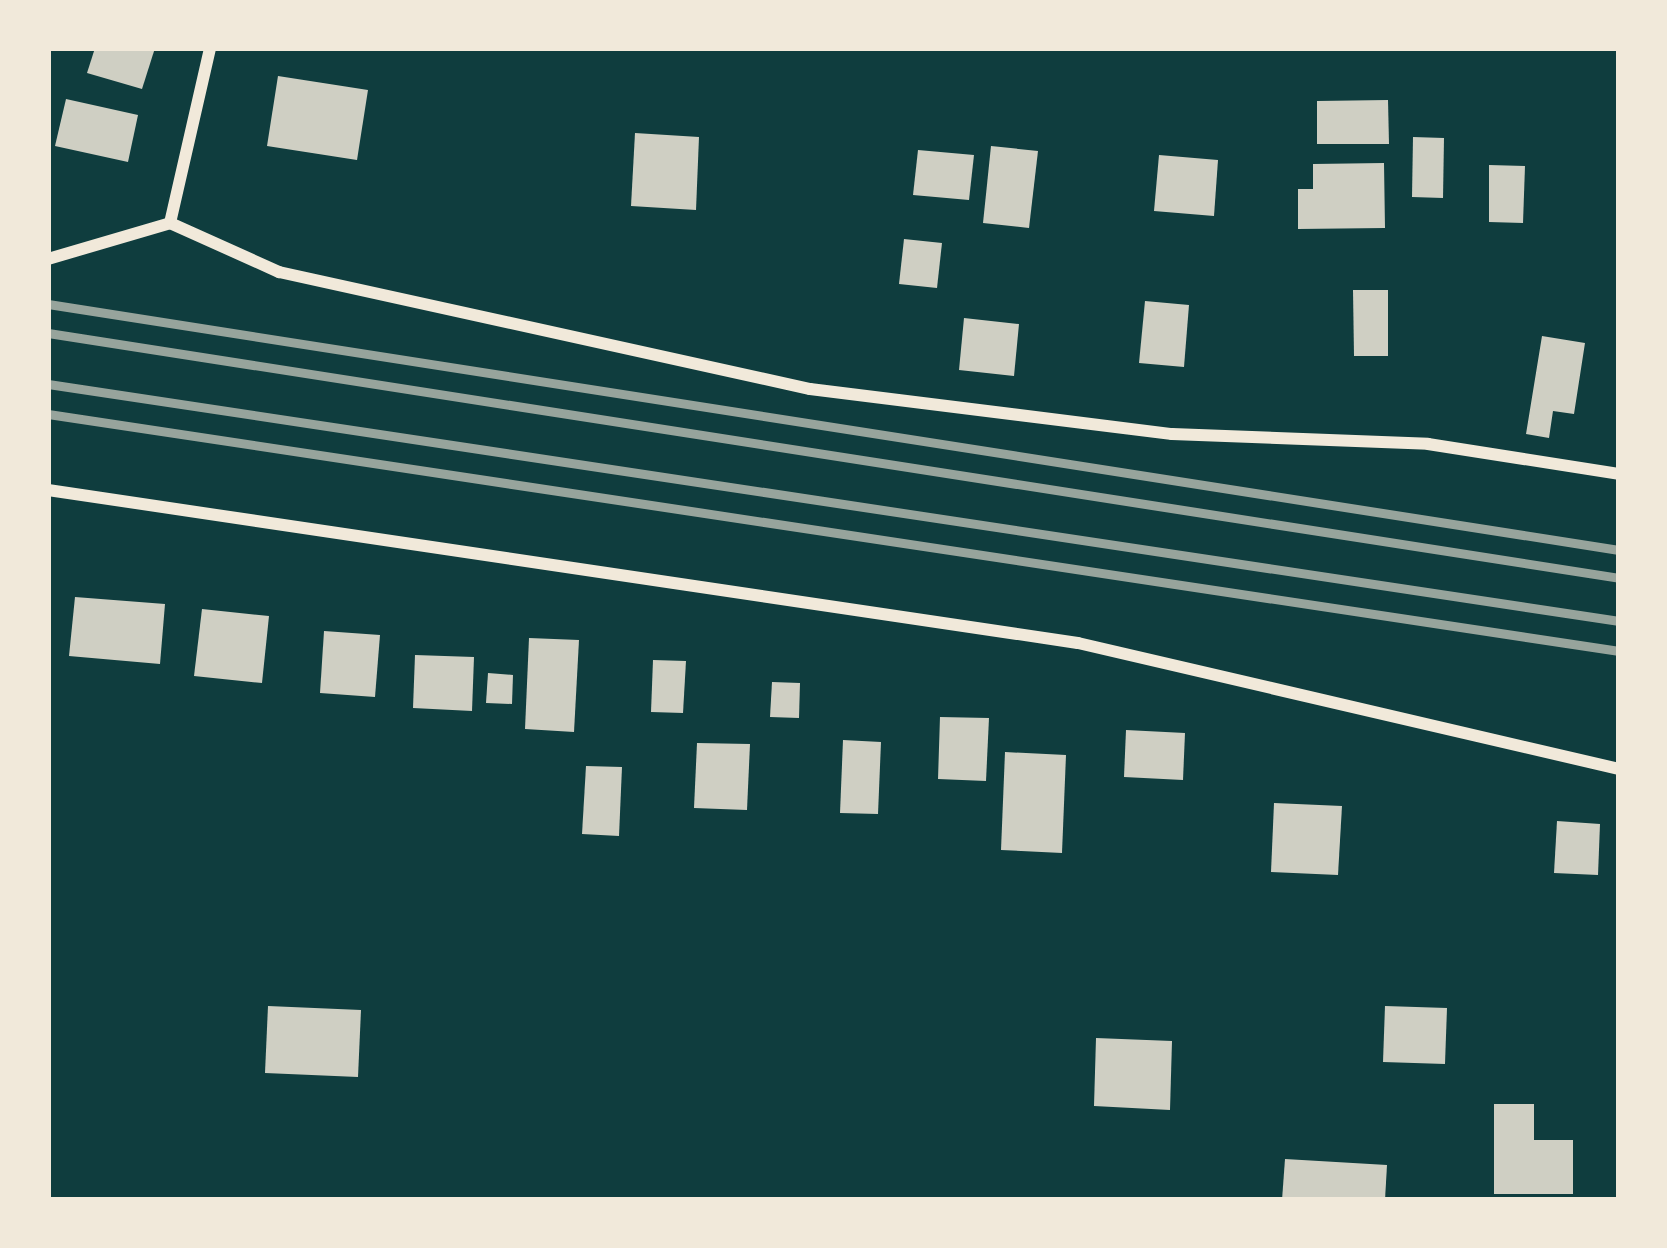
<!DOCTYPE html>
<style>
body{margin:0}
#map{position:relative;width:1667px;height:1248px;overflow:hidden;background:#0f3d3e;font-family:Roboto,sans-serif}
div>[style]{position:absolute}
.building>*{inset:0;background:#cfcfc3}
.minor>*{height:12px;margin:-6px;padding:0 6px;transform-origin:6px;border-radius:6px;background:#f1e9da}
.rail>*{height:9px;margin:-4.5px;padding:0 4.5px;transform-origin:4.5px;border-radius:4.5px;background:#97a49c}
span{translate:-50% -50%;white-space:nowrap;text-align:center;line-height:1.15;-webkit-text-stroke:12px #f1e9da;paint-order:stroke}
.frame{position:absolute;inset:0;border:51px solid #f1e9da;pointer-events:none}
</style>
<div id="map">
<div class="building">
<i style="clip-path:polygon(95px 48px,155px 48px,142px 89px,87px 73px)"></i>
<i style="clip-path:polygon(278px 76px,368px 90px,357px 160px,267px 146px)"></i>
<i style="clip-path:polygon(66px 99px,138px 115px,128px 162px,55px 146px)"></i>
<i style="clip-path:polygon(1388px 100px,1389px 144px,1317px 144px,1317px 101px)"></i>
<i style="clip-path:polygon(635px 133px,699px 137px,696px 210px,631px 206px)"></i>
<i style="clip-path:polygon(1413px 137px,1444px 138px,1443px 198px,1412px 197px)"></i>
<i style="clip-path:polygon(991px 146px,1038px 151px,1029px 228px,983px 223px)"></i>
<i style="clip-path:polygon(918px 150px,974px 155px,969px 200px,913px 195px)"></i>
<i style="clip-path:polygon(1159px 155px,1218px 160px,1214px 216px,1154px 211px)"></i>
<i style="clip-path:polygon(1384px 163px,1385px 228px,1298px 229px,1298px 189px,1313px 189px,1313px 164px)"></i>
<i style="clip-path:polygon(1489px 165px,1525px 166px,1523px 223px,1489px 222px)"></i>
<i style="clip-path:polygon(904px 239px,942px 243px,937px 288px,899px 284px)"></i>
<i style="clip-path:polygon(1353px 290px,1388px 290px,1388px 356px,1354px 356px)"></i>
<i style="clip-path:polygon(1145px 301px,1189px 305px,1184px 367px,1139px 363px)"></i>
<i style="clip-path:polygon(964px 318px,1019px 324px,1014px 376px,959px 370px)"></i>
<i style="clip-path:polygon(1542px 336px,1585px 343px,1574px 414px,1553px 411px,1549px 438px,1526px 434px)"></i>
<i style="clip-path:polygon(75px 597px,165px 604px,160px 664px,69px 656px)"></i>
<i style="clip-path:polygon(202px 609px,269px 616px,262px 683px,194px 676px)"></i>
<i style="clip-path:polygon(324px 631px,380px 635px,375px 697px,320px 693px)"></i>
<i style="clip-path:polygon(529px 638px,579px 640px,574px 732px,525px 729px)"></i>
<i style="clip-path:polygon(415px 655px,474px 657px,472px 711px,413px 708px)"></i>
<i style="clip-path:polygon(653px 660px,686px 661px,683px 713px,651px 712px)"></i>
<i style="clip-path:polygon(488px 673px,513px 675px,512px 704px,486px 703px)"></i>
<i style="clip-path:polygon(772px 682px,800px 683px,799px 718px,770px 717px)"></i>
<i style="clip-path:polygon(940px 717px,989px 718px,986px 781px,938px 779px)"></i>
<i style="clip-path:polygon(1126px 730px,1185px 733px,1183px 780px,1124px 777px)"></i>
<i style="clip-path:polygon(843px 740px,881px 742px,878px 814px,840px 813px)"></i>
<i style="clip-path:polygon(697px 743px,750px 744px,747px 810px,694px 808px)"></i>
<i style="clip-path:polygon(1005px 752px,1066px 755px,1062px 853px,1001px 850px)"></i>
<i style="clip-path:polygon(586px 766px,622px 767px,619px 836px,582px 834px)"></i>
<i style="clip-path:polygon(1274px 803px,1342px 806px,1338px 875px,1271px 872px)"></i>
<i style="clip-path:polygon(1557px 821px,1600px 824px,1598px 875px,1554px 873px)"></i>
<i style="clip-path:polygon(268px 1006px,361px 1010px,358px 1077px,265px 1073px)"></i>
<i style="clip-path:polygon(1385px 1006px,1447px 1008px,1445px 1064px,1383px 1062px)"></i>
<i style="clip-path:polygon(1096px 1038px,1172px 1041px,1170px 1110px,1094px 1106px)"></i>
<i style="clip-path:polygon(1494px 1104px,1534px 1104px,1534px 1140px,1573px 1140px,1573px 1194px,1494px 1194px)"></i>
<i style="clip-path:polygon(1285px 1159px,1387px 1165px,1385px 1200px,1282px 1200px)"></i>
</div>
<div class="minor">
<i style="left:170px;top:223px;width:180px;rotate:-77.1deg"></i>
<i style="left:48px;top:259px;width:127px;rotate:-16.4deg"></i>
<i style="left:170px;top:223px;width:120px;rotate:24.2deg"></i>
<i style="left:279px;top:272px;width:544px;rotate:12.43deg"></i>
<i style="left:810px;top:389px;width:365px;rotate:7.1deg"></i>
<i style="left:1172px;top:434px;width:256px;rotate:2.2deg"></i>
<i style="left:1428px;top:444px;width:193px;rotate:8.9deg"></i>
<i style="left:48px;top:490px;width:1041px;rotate:8.45deg"></i>
<i style="left:1078px;top:643px;width:555px;rotate:13.11deg"></i>
</div>
<div class="rail">
<i style="left:48px;top:304px;width:1590px;rotate:8.9deg"></i>
<i style="left:48px;top:333px;width:1590px;rotate:8.86deg"></i>
<i style="left:48px;top:384px;width:1589px;rotate:8.58deg"></i>
<i style="left:48px;top:414px;width:1589px;rotate:8.58deg"></i>
</div>
<div class="frame"></div>
</div>
